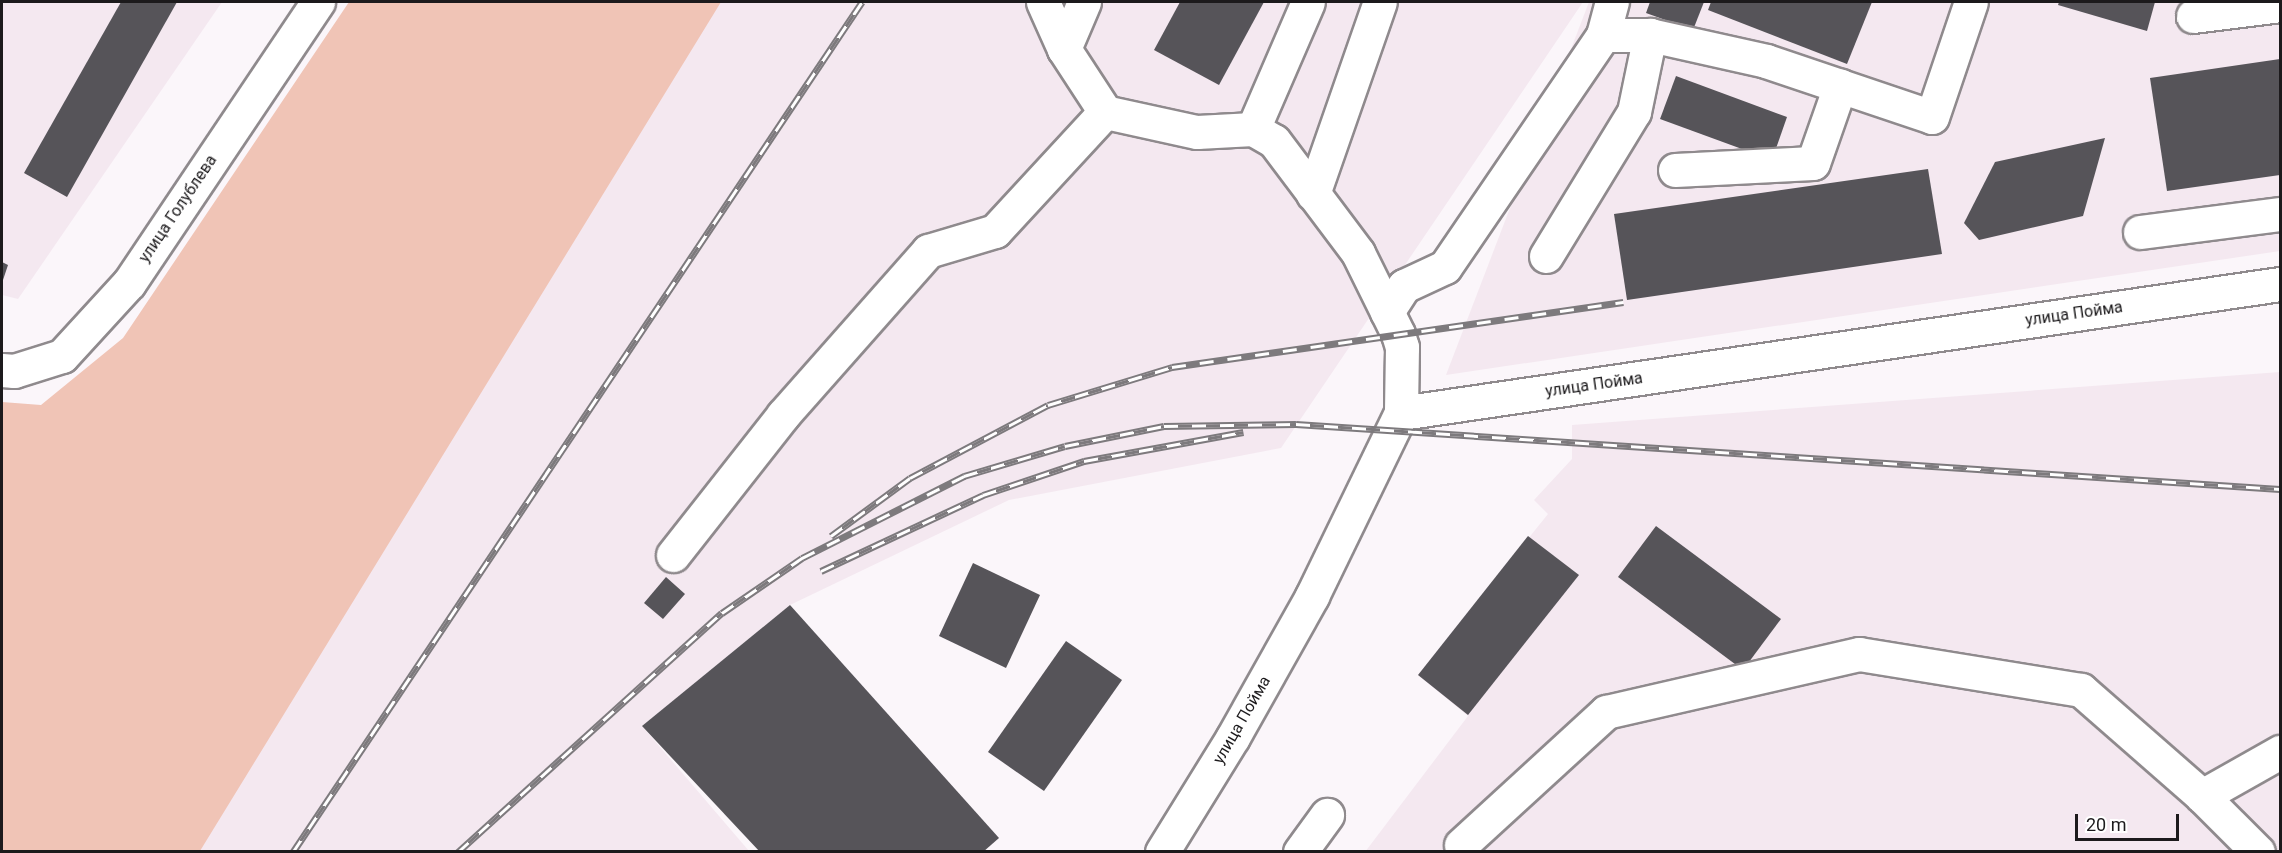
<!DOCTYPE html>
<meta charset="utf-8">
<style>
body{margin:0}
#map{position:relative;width:2282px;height:853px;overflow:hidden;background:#fbf6fa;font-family:Roboto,sans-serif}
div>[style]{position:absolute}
.built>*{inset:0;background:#f4e8f0}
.green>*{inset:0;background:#f0c4b6}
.building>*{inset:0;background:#565459}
.roads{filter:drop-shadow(2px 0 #8f8a8d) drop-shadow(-2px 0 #8f8a8d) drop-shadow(0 2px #8f8a8d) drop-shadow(0 -2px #8f8a8d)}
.minor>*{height:33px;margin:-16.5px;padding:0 16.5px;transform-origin:16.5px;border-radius:16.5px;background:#fff}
.rail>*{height:7px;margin-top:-3.5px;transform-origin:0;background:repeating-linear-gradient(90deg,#fff 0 14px,#7d7a7d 0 28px);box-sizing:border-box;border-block:2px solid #7d7a7d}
span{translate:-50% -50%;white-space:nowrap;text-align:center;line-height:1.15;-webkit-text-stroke:6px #fff;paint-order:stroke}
.street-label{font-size:16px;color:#1c1a1c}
.frame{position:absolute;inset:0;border:3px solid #1c1a1c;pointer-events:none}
.scale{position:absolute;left:2075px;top:814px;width:104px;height:27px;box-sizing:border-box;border:3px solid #1c1a1c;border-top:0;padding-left:8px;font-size:18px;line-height:21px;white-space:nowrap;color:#1c1a1c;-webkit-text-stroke:4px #fff;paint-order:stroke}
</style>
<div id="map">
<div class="built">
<i style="clip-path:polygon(2px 2px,222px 2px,18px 299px,2px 295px)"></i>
<i style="clip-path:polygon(372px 2px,1583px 2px,1281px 448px,1009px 500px,790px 605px,642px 726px,749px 851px,2px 851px,2px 419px,45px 422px,135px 351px)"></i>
<i style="clip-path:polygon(1589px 2px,2280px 2px,2280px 251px,1446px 375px)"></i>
<i style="clip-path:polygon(2280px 372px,2280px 851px,1365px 852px,1468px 716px,1418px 675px,1548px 514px,1534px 500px,1572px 459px,1572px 425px)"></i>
</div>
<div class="green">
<i style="clip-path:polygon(349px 2px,721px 2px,200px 851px,2px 851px,2px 402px,41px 405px,123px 338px)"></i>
</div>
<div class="building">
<i style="clip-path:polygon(121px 2px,177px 2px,67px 197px,24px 173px)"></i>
<i style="clip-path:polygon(1180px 2px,1264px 2px,1219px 85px,1154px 50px)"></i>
<i style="clip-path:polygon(1650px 2px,1704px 2px,1693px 30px,1646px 13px)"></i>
<i style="clip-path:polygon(1711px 2px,1872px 2px,1847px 64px,1708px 10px)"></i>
<i style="clip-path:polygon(2059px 2px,2155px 2px,2147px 31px,2058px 5px)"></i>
<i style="clip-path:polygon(2280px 59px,2280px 175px,2167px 191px,2150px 78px)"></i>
<i style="clip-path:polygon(1676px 76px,1787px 117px,1772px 160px,1660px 119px)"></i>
<i style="clip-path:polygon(2105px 138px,2083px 216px,1979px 240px,1964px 223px,1995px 162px)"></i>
<i style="clip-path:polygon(1928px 169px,1942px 254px,1627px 300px,1614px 214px)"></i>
<i style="clip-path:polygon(2px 262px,8px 265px,2px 283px)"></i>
<i style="clip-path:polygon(1656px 526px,1781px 619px,1743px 670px,1618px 577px)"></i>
<i style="clip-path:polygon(1528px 536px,1579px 575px,1468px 715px,1418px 675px)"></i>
<i style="clip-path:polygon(973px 563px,1040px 595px,1006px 668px,939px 636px)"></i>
<i style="clip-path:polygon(666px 577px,685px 594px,663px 619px,644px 603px)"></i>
<i style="clip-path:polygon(790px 605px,999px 838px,983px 852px,760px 852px,642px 726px)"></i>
<i style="clip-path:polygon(1066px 641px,1122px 680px,1044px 791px,988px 752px)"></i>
</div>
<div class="roads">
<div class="minor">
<i style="left:1043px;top:2px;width:51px;rotate:65.9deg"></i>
<i style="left:1064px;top:49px;width:75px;rotate:56.9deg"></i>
<i style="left:1105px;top:112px;width:94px;rotate:12.3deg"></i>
<i style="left:1197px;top:132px;width:56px;rotate:-3.1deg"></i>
<i style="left:1253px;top:129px;width:24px;rotate:30deg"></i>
<i style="left:1274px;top:141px;width:140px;rotate:53.1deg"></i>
<i style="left:1358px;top:253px;width:90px;rotate:63.7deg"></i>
<i style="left:1398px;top:334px;width:14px;rotate:73deg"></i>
<i style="left:1402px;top:347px;width:66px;rotate:90.9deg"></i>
<i style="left:2193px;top:16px;width:88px;rotate:-7.2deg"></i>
<i style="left:1603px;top:35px;width:34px;rotate:-75deg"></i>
<i style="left:1064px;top:49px;width:51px;rotate:-66.9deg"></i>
<i style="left:1253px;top:129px;width:138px;rotate:-66.6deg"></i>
<i style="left:1675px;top:170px;width:138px;rotate:-2.9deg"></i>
<i style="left:1813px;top:163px;width:82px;rotate:-70.7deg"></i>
<i style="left:1313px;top:194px;width:203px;rotate:-70.8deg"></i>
<i style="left:2140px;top:232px;width:141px;rotate:-7.3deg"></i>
<i style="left:1546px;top:256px;width:169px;rotate:-58.6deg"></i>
<i style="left:1634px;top:112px;width:79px;rotate:-78.3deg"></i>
<i style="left:1387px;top:312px;width:31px;rotate:-57deg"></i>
<i style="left:1404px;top:286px;width:45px;rotate:-24.9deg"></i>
<i style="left:1445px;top:267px;width:281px;rotate:-55.7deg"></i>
<i style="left:1603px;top:35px;width:47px"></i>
<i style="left:1650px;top:35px;width:119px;rotate:12.6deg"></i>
<i style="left:1766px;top:61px;width:175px;rotate:18.6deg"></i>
<i style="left:1932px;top:117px;width:121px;rotate:-71.3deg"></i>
<i style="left:2px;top:370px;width:12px;rotate:5deg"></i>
<i style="left:14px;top:371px;width:50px;rotate:-17.4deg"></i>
<i style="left:62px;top:356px;width:99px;rotate:-47.5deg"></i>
<i style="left:129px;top:283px;width:339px;rotate:-56.1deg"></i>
<i style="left:673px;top:555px;width:178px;rotate:-51.8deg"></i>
<i style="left:783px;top:415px;width:219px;rotate:-48.5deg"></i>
<i style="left:928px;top:251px;width:70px;rotate:-16.6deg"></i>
<i style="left:995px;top:231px;width:162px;rotate:-47.3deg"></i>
<i style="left:2202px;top:796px;width:90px;rotate:-29.4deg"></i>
<i style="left:1461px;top:845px;width:197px;rotate:-42.5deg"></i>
<i style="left:1606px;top:712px;width:260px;rotate:-12.9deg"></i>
<i style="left:1859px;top:654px;width:225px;rotate:9.2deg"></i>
<i style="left:2081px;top:690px;width:161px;rotate:41.2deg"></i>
<i style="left:2202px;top:796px;width:79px;rotate:45deg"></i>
<i style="left:1162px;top:852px;width:135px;rotate:-58.3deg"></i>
<i style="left:1233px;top:737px;width:162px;rotate:-60.7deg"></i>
<i style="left:1312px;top:596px;width:203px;rotate:-64.1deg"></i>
<i style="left:1401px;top:413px;width:888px;rotate:-8.35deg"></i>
<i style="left:1300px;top:852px;width:46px;rotate:-53.9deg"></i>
</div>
</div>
<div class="rail">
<i style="left:831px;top:536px;width:98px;rotate:-36.3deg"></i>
<i style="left:910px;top:478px;width:156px;rotate:-27.9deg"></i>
<i style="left:1048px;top:405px;width:130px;rotate:-17deg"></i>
<i style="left:1172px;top:367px;width:456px;rotate:-8.2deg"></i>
<i style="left:821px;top:571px;width:179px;rotate:-25.1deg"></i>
<i style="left:983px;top:495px;width:107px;rotate:-18.6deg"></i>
<i style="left:1084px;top:461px;width:162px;rotate:-10.3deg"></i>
<i style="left:293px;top:852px;width:1023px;rotate:-56.2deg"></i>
<i style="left:458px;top:852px;width:356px;rotate:-42.2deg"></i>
<i style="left:722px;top:613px;width:97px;rotate:-34.5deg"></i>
<i style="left:802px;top:558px;width:182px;rotate:-26.8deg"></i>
<i style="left:964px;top:476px;width:105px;rotate:-16.5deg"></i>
<i style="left:1065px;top:446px;width:101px;rotate:-11.4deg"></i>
<i style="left:1164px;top:426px;width:132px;rotate:-0.9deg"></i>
<i style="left:1296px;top:424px;width:986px;rotate:3.78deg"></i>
</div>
<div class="street-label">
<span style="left:178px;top:209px;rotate:-56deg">улица Голублева</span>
<span style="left:2074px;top:314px;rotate:-8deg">улица Пойма</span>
<span style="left:1594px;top:385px;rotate:-8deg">улица Пойма</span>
<span style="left:1242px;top:720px;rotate:-60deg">улица Пойма</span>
</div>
<div class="frame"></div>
<div class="scale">20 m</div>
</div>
